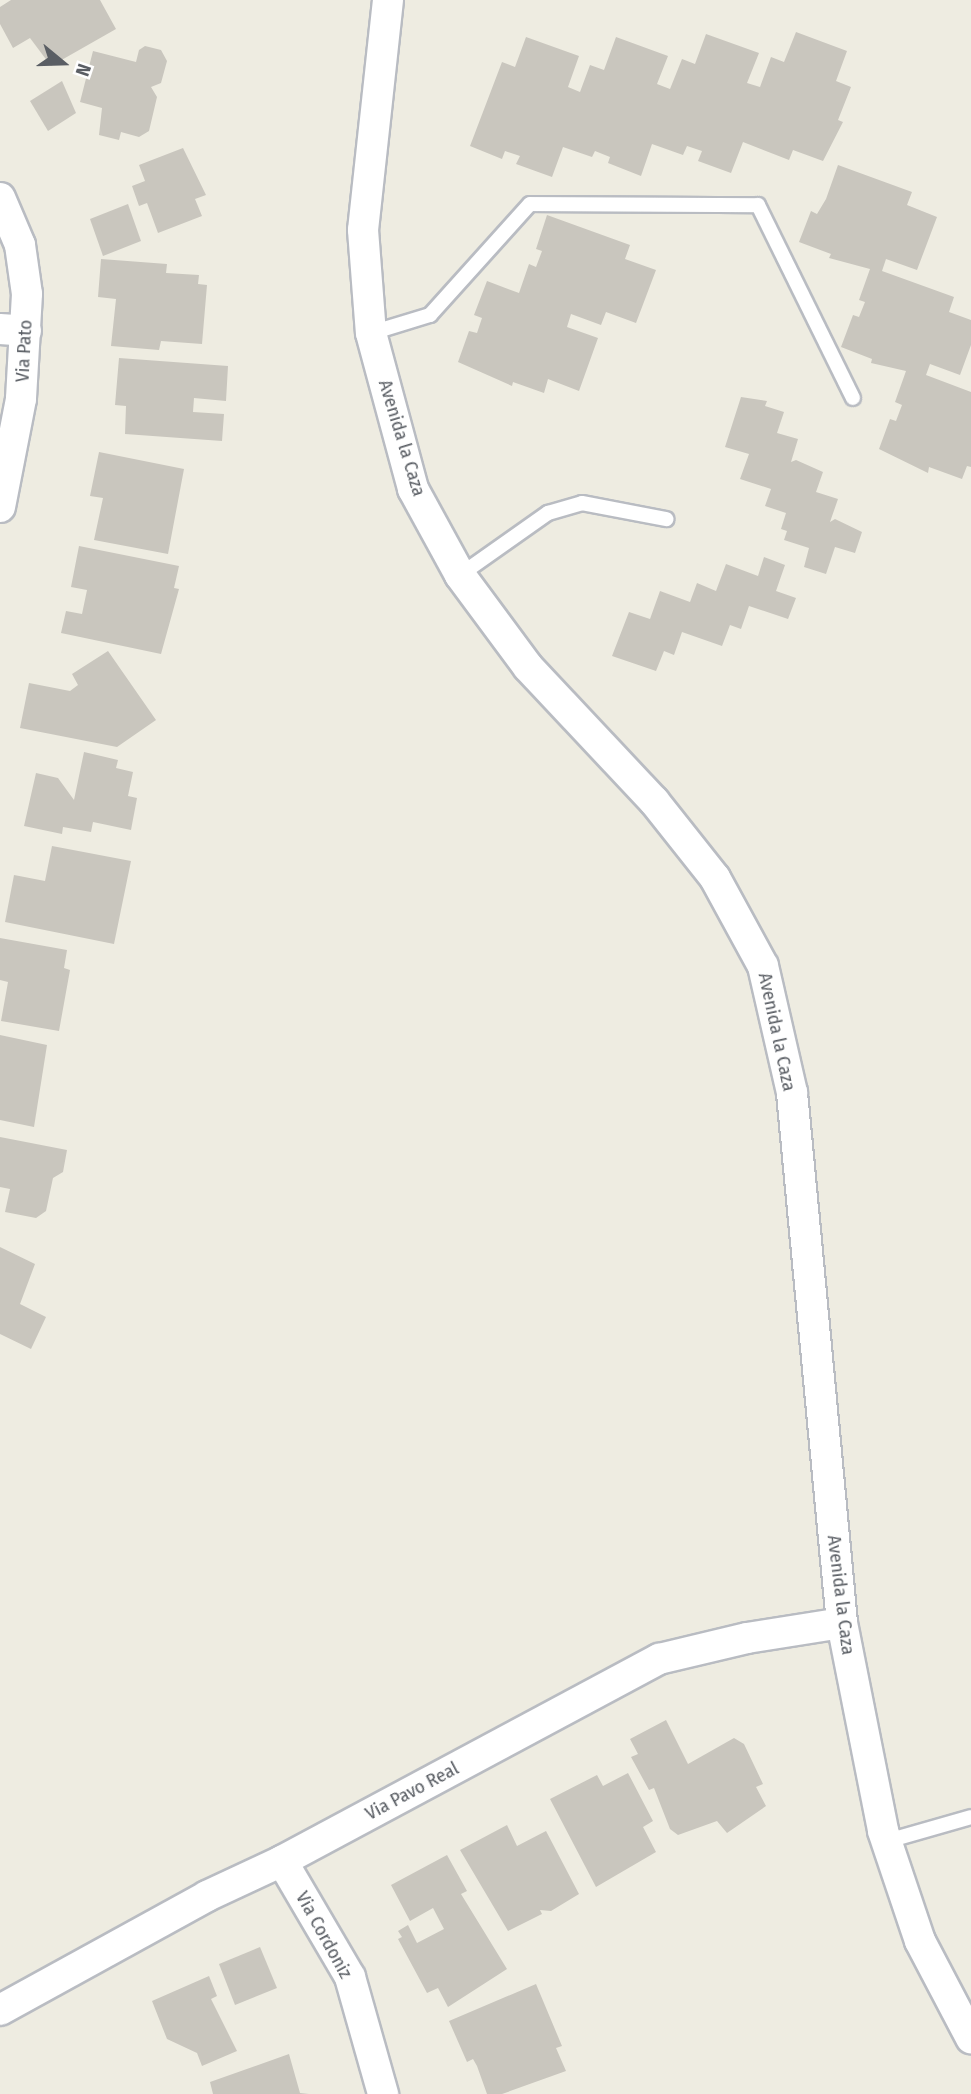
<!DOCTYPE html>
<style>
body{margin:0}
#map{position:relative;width:971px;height:2094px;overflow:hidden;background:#eeece1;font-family:"Fira Sans Condensed",sans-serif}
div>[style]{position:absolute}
.building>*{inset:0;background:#c9c6be}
.roads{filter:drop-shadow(2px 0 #b9bcc2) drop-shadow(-2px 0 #b9bcc2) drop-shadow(0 2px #b9bcc2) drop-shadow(0 -2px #b9bcc2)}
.service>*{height:14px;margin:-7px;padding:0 7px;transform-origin:7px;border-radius:7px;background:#fff}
.minor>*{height:30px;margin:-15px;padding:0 15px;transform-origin:15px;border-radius:15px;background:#fff}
span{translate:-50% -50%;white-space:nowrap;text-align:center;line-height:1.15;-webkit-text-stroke:5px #fff;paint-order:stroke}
.street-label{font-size:19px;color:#5a5e64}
.north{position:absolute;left:28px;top:28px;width:70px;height:70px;-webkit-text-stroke:5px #fff;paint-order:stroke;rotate:109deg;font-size:19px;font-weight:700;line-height:28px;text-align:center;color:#5a5e64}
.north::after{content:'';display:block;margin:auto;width:24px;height:32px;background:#5a5e64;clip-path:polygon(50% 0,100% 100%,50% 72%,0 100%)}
</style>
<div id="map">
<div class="building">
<i style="clip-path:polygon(11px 0,100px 0,116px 29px,51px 66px,30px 38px,13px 48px,0 24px,0 7px)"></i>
<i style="clip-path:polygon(796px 32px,847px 51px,836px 81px,851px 87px,838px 120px,843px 122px,823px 161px,793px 150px,789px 160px,743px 142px,731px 173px,698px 161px,702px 151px,687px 146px,683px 155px,652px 144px,641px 176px,608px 163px,610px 157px,595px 151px,592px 157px,563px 147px,552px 177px,516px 164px,520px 156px,505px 151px,502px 159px,470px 146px,502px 62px,515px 67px,526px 37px,579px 56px,568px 87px,580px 92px,590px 65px,604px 70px,616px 37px,668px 56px,657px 84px,670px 89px,682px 59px,695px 64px,706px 34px,759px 53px,747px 83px,760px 87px,771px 57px,784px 62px)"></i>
<i style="clip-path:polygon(145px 46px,161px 50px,167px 61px,161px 83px,151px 87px,157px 97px,149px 131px,139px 137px,121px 132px,119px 140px,99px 135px,102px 108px,80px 102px,93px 51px,136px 62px,139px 50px)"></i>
<i style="clip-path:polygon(62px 81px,76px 113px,48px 131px,30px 101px)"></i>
<i style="clip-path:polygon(183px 148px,206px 195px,195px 199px,202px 216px,158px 233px,147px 203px,139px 206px,132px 186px,145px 181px,139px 165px)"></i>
<i style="clip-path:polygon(838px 165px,912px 192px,907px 205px,937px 217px,917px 270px,886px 259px,882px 271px,954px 297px,949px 312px,971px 320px,971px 345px,960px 375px,930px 364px,926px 375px,971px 392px,971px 467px,967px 466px,962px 479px,929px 467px,928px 473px,879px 449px,890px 419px,896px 421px,902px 405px,895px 402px,906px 371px,871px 363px,872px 359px,841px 347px,853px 315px,859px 317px,865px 302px,859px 300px,870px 269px,829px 258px,831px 254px,799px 242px,811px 211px,817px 214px,826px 199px)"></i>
<i style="clip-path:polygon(128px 204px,141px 241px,103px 256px,90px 219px)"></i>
<i style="clip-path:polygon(547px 215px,630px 245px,625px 259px,656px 270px,636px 323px,606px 312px,601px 325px,571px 314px,567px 327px,598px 338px,579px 391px,548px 379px,544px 393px,513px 382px,512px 386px,458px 362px,469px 331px,477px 333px,482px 318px,474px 315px,487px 281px,519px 293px,529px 264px,536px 267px,542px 251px,536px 249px)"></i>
<i style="clip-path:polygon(101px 259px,167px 264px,166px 273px,199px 275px,198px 284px,207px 285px,202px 344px,161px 341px,159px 350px,111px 346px,116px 299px,98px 297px)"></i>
<i style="clip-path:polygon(119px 358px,228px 366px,226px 401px,194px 398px,193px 412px,224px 414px,222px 441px,125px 434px,126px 406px,115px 405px)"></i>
<i style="clip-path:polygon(741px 397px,767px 401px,765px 406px,784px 412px,777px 433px,798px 439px,791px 462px,796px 460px,823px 472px,816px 492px,838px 499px,830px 522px,835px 519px,862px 532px,855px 553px,835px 547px,826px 574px,804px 567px,809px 548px,784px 540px,787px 531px,781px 529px,786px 513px,765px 506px,771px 489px,740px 479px,749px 454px,725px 447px)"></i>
<i style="clip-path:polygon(99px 452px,184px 469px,168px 554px,94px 540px,103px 498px,90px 496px)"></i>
<i style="clip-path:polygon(79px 546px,179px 566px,174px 588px,179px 589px,161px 654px,61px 633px,66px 611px,82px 614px,87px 590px,71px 587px)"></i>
<i style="clip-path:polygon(764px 557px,785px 565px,776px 591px,796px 598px,788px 619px,749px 606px,741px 629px,730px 625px,722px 646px,682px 632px,674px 655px,664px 651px,656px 671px,612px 656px,629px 612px,650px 619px,660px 591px,690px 602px,697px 583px,716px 591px,726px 564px,758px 576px)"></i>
<i style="clip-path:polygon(108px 651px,156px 720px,117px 747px,20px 728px,29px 683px,70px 691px,78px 685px,72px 674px)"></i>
<i style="clip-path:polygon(84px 752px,118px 760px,116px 768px,133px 772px,128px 796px,137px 798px,131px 830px,93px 822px,91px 832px,63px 827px,62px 834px,24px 826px,36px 773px,58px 778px,74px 800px)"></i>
<i style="clip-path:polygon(52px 846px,131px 861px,114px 944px,5px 922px,14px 875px,45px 881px)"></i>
<i style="clip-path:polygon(0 938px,67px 950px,64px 968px,70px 970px,59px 1031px,1px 1021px,8px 982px,0 980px)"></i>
<i style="clip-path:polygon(0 1035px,47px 1045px,34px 1127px,0 1120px)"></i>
<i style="clip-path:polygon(0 1137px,67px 1150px,63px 1172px,53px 1178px,46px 1211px,36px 1218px,5px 1212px,10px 1189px,0 1187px)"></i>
<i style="clip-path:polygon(0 1247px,35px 1264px,20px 1304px,46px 1317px,31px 1349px,0 1334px)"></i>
<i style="clip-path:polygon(666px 1720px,688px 1764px,734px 1738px,744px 1744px,763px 1784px,756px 1787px,766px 1806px,727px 1833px,717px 1821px,678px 1835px,670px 1829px,654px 1788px,649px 1790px,631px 1757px,638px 1754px,630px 1739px)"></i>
<i style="clip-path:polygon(628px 1773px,653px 1821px,643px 1827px,656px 1852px,596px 1887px,550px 1799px,597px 1775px,603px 1786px)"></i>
<i style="clip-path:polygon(507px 1825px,517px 1846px,546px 1831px,579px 1894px,551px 1911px,540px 1910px,542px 1914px,508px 1931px,460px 1850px)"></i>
<i style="clip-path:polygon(447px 1855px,467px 1891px,461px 1894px,507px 1969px,448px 2007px,438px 1988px,427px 1993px,398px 1939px,402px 1937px,398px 1931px,408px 1925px,417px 1943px,444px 1929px,433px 1908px,410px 1921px,391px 1885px)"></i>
<i style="clip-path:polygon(260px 1947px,277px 1988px,235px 2005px,219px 1964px)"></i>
<i style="clip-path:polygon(209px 1976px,217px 1996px,211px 1999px,237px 2051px,202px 2066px,197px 2053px,167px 2039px,152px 2001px)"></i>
<i style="clip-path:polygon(536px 1984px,562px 2046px,556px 2048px,566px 2071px,502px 2094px,487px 2094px,477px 2066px,473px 2059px,467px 2062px,449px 2021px)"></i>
<i style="clip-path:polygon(289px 2054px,300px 2093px,309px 2094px,213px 2094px,210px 2082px)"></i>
</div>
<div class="roads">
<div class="service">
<i style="left:371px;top:333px;width:62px;rotate:-17deg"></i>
<i style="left:430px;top:315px;width:149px;rotate:-48deg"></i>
<i style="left:530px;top:204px;width:228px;rotate:0.3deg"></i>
<i style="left:758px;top:205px;width:215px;rotate:63.8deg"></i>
<i style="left:460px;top:575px;width:108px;rotate:-35.2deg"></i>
<i style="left:548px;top:513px;width:35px;rotate:-16deg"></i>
<i style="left:582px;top:503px;width:86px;rotate:10.8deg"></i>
<i style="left:887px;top:1841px;width:87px;rotate:-15.9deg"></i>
</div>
<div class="minor">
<i style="left:388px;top:0;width:231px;rotate:96.2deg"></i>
<i style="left:363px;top:230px;width:103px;rotate:85.6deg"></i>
<i style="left:371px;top:333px;width:162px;rotate:74.9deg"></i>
<i style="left:413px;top:489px;width:98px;rotate:61.3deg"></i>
<i style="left:460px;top:575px;width:114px;rotate:53.5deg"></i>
<i style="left:528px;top:667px;width:184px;rotate:46.8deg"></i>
<i style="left:654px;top:801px;width:98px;rotate:51.6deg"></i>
<i style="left:715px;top:878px;width:100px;rotate:61.4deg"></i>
<i style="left:763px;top:966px;width:130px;rotate:77.1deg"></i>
<i style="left:792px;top:1093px;width:532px;rotate:84.61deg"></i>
<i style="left:842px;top:1623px;width:212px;rotate:78.8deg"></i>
<i style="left:883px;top:1831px;width:116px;rotate:71.4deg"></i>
<i style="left:920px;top:1941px;width:110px;rotate:62.3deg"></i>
<i style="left:0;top:198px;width:51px;rotate:66.9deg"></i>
<i style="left:20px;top:245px;width:49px;rotate:81.9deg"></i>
<i style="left:27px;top:294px;width:105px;rotate:93.3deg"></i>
<i style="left:21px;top:399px;width:110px;rotate:101deg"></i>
<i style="left:0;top:329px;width:26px;rotate:4deg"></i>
<i style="left:282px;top:1861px;width:134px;rotate:59.6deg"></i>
<i style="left:350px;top:1977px;width:122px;rotate:74.2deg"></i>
<i style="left:0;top:2010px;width:236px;rotate:-28.8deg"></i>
<i style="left:207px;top:1896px;width:83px;rotate:-25deg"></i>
<i style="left:282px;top:1861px;width:428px;rotate:-28.2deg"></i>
<i style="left:659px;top:1659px;width:90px;rotate:-13.4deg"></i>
<i style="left:747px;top:1638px;width:96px;rotate:-9deg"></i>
</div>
</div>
<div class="street-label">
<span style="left:24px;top:351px;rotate:-87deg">Via Pato</span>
<span style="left:402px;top:438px;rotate:73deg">Avenida la Caza</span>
<span style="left:777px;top:1032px;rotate:78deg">Avenida la Caza</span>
<span style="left:841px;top:1595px;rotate:83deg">Avenida la Caza</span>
<span style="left:412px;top:1791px;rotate:-28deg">Via Pavo Real</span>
<span style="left:324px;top:1935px;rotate:61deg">Via Cordoniz</span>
</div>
<div class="north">N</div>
</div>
